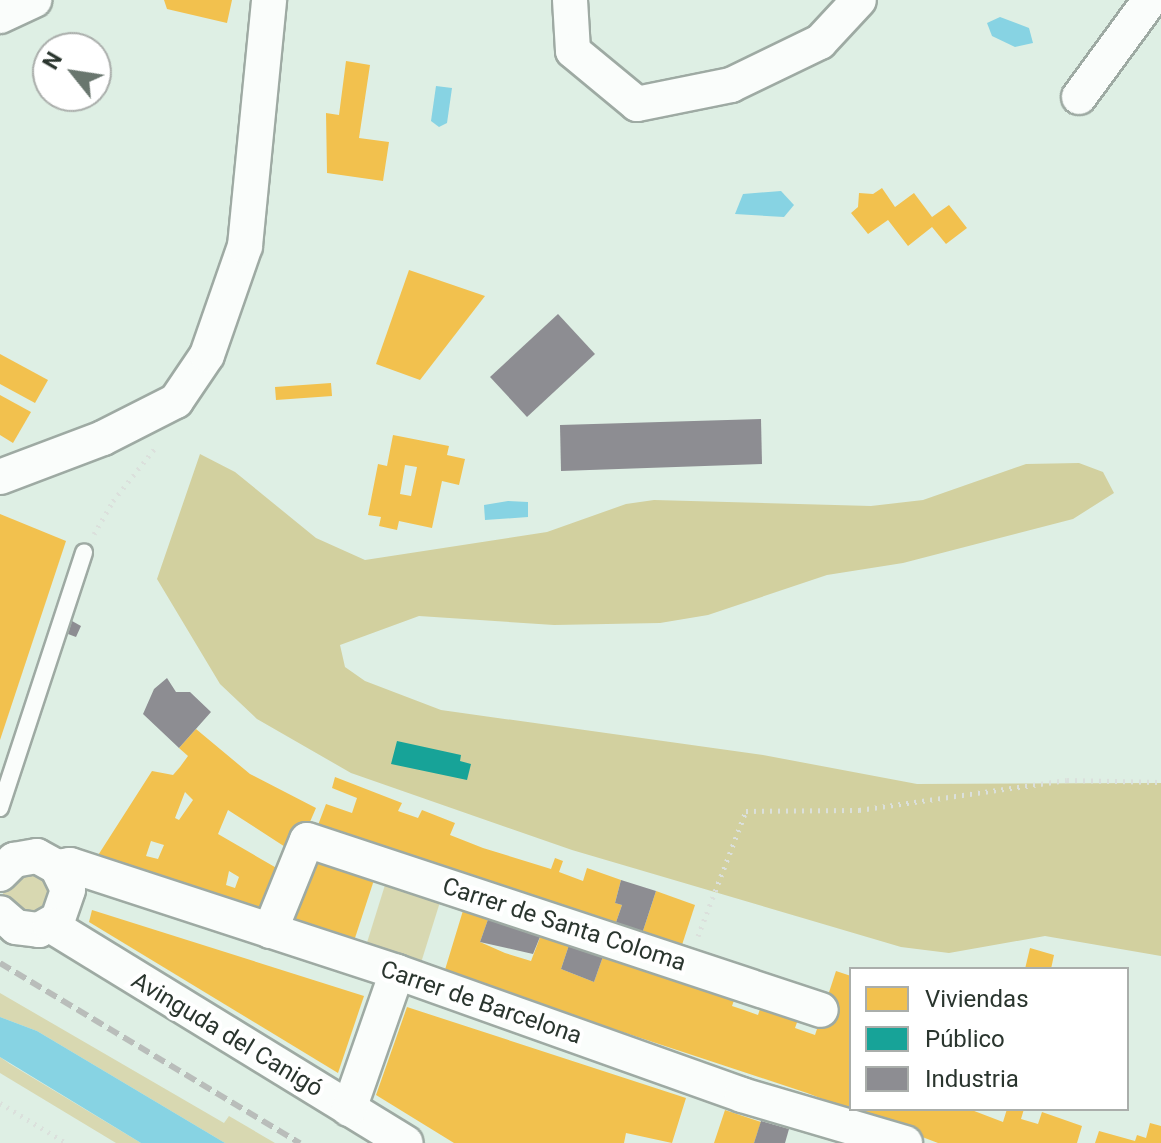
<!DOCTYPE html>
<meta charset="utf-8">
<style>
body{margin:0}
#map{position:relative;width:1161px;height:1143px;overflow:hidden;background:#deefe4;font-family:Roboto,sans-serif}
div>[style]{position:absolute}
.green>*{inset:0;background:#d8d8b1}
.forest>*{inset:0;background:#d2d09f}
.water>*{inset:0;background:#87d3e3}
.homes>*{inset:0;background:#f2c14e}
.public>*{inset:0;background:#17a398}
.industry>*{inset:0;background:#8d8d92}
.path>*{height:5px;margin-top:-2.5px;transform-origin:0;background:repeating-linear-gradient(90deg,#dbe0dc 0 2px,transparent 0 8px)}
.roads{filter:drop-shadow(2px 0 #9eaaa3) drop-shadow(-2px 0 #9eaaa3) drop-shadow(0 2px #9eaaa3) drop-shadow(0 -2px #9eaaa3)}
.lane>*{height:16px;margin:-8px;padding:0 8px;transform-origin:8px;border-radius:8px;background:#fafdfb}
.street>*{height:34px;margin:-17px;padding:0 17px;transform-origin:17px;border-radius:17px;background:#fafdfb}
.rail>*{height:6px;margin-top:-3px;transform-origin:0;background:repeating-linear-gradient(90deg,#b9bdba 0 12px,transparent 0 18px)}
span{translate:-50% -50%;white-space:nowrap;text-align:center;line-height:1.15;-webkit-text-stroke:8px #fff;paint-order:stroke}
.street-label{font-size:24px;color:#2a352e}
.legend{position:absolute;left:849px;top:967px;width:280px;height:144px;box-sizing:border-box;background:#fff;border:2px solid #aaaeab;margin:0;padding:10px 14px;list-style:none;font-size:24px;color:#2a352e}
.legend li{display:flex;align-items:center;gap:16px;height:40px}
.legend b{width:40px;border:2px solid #aaaeab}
.north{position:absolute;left:32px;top:32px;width:80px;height:80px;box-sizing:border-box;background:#fff;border:2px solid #aaaeab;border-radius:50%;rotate:300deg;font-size:22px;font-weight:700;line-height:32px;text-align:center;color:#2a352e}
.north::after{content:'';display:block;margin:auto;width:28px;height:36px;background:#69766e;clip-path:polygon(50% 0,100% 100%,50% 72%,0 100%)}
</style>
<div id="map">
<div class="green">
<i style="clip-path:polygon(19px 867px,59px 884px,39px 921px,3px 899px,3px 889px)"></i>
<i style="clip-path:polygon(385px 885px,440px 902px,420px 966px,365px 949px)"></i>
<i style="clip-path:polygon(0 993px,224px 1123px,229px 1116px,275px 1143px,225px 1143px,37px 1031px,0 1017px)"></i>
<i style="clip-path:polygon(0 1057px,10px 1064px,141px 1143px,116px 1143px,0 1073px)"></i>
</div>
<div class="forest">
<i style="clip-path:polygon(200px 454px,235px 472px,316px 538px,365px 560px,547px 532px,626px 504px,654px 500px,871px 506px,923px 500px,1026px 464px,1079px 463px,1103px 472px,1114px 493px,1073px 519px,903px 563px,827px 575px,708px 615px,660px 623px,554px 625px,419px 616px,340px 645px,345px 667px,365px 681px,441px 710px,763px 755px,917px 784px,1161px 783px,1161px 956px,1045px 936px,949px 953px,901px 947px,572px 850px,351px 773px,257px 719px,220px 684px,157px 579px)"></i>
</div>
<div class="water">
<i style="clip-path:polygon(1000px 17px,1029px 28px,1033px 43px,1015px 47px,992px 36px,987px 23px)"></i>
<i style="clip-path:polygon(436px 86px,452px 88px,447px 123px,439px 127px,431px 121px)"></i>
<i style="clip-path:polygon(781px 191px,794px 205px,784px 217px,735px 214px,743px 194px)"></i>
<i style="clip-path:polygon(508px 501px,528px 502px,528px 517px,485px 520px,484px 505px)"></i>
<i style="clip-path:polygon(0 1017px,37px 1031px,225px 1143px,141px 1143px,0 1057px)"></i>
</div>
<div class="homes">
<i style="clip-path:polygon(164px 0,232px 0,227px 23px,167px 9px)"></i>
<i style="clip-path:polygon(346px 61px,370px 65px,359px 138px,389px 142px,383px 181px,327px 173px,326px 113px,339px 115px)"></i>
<i style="clip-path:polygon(882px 188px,895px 207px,914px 193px,932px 217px,949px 205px,967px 228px,946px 244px,932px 227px,908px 246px,888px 220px,868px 234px,851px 213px,858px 207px,859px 193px,873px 194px)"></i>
<i style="clip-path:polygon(409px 270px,485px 296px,420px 380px,376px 364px)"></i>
<i style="clip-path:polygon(0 354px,48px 380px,35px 403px,0 384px)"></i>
<i style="clip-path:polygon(331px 383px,332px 396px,276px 400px,275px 387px)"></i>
<i style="clip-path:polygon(0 395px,31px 412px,13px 443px,0 435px)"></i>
<i style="clip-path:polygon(evenodd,393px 435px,449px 446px,447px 455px,465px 459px,459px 485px,442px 481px,432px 528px,399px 521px,397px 530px,379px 526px,381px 517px,368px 515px,378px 464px,387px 466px,393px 435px,405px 465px,417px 467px,411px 496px,400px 494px,405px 465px)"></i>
<i style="clip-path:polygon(0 514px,66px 541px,0 740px)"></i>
<i style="clip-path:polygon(evenodd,196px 729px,250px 774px,316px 808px,296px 854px,228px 810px,218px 834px,280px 870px,265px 915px,95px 860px,152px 771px,173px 775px,180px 767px,188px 756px,179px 748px,196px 729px,185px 792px,193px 800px,179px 820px,175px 818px,185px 792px,196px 729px,151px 841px,164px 845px,158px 859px,146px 856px,151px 841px,196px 729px,229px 871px,239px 877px,235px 888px,226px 885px,229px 871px)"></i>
<i style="clip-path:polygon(335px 777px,402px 803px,398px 811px,418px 818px,422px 810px,455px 823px,450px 835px,483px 848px,551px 869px,555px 858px,563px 861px,559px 872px,583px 881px,587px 868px,621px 880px,615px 903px,622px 905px,614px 928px,318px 825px,326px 804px,352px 813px,357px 798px,332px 788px)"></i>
<i style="clip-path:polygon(306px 859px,374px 880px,353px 944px,286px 922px)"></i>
<i style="clip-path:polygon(656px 891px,695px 905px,680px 951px,641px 937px)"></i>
<i style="clip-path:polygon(465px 904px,492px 908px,480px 942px,505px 953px,531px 961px,544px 927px,572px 936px,561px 969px,594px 982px,606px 948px,737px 992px,732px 1006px,744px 1010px,758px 1015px,763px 1000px,800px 1014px,795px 1028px,815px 1035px,836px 971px,851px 976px,851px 1109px,969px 1109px,1003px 1122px,1007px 1109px,1024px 1109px,1021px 1119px,1038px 1124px,1042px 1112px,1082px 1126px,1077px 1143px,938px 1143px,807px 1093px,444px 973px)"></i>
<i style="clip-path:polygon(92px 910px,364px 996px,338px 1073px,89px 922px)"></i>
<i style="clip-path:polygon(1030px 948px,1054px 955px,1051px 969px,1025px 969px)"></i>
<i style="clip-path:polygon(407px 1007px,686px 1098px,672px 1143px,626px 1133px,624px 1143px,454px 1143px,376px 1095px)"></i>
<i style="clip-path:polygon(725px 1110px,761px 1122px,754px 1143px,714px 1143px)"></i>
<i style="clip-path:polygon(1150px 1123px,1161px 1126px,1161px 1143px,1095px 1143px,1099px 1131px,1135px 1141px,1137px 1135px,1146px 1138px)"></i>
</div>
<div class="public">
<i style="clip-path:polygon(397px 741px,461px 755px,460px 761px,471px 764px,467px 780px,391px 764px)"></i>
</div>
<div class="industry">
<i style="clip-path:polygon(558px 314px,595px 354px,527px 417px,490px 377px)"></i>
<i style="clip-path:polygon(761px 419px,762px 464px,561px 471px,560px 425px)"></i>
<i style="clip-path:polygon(72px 621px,81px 626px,76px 637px,68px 634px)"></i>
<i style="clip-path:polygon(167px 678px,176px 692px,190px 692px,211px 712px,179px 748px,143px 714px,154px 689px)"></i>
<i style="clip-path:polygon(621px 880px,656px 891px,641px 937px,614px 928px,622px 905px,615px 903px)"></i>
<i style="clip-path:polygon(492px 908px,544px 927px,533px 954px,480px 942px)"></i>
<i style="clip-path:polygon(572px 936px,606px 948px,594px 982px,561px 969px)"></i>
<i style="clip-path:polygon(761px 1121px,789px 1129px,785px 1143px,754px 1143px)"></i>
</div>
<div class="path">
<i style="left:94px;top:534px;width:38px;rotate:-60deg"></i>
<i style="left:113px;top:501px;width:68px;rotate:-51.6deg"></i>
<i style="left:698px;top:936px;width:134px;rotate:-69deg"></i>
<i style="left:746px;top:811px;width:113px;rotate:-0.5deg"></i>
<i style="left:859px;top:810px;width:210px;rotate:-8.2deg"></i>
<i style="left:1067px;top:780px;width:94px;rotate:1.2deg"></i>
<i style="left:0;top:1103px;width:77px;rotate:31.2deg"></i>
</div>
<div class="roads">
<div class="lane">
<i style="left:0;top:808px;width:269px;rotate:-71.8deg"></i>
</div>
<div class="street">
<i style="left:570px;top:0;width:51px;rotate:86.6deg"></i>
<i style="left:573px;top:51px;width:83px;rotate:39.6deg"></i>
<i style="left:637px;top:104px;width:96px;rotate:-11.4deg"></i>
<i style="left:731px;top:85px;width:99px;rotate:-25.8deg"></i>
<i style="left:820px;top:42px;width:57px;rotate:-47.1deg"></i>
<i style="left:0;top:16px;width:38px;rotate:-25deg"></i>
<i style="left:1079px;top:97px;width:120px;rotate:-53.8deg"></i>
<i style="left:0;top:477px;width:110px;rotate:-20.7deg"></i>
<i style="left:103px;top:438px;width:82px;rotate:-26.9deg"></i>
<i style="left:176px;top:401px;width:55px;rotate:-56deg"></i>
<i style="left:207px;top:355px;width:115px;rotate:-70.8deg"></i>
<i style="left:245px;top:246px;width:247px;rotate:-84.4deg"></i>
<i style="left:57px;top:867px;width:13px;rotate:-9deg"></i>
<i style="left:70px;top:865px;width:344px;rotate:18.1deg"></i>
<i style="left:397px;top:972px;width:366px;rotate:19.6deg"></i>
<i style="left:742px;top:1095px;width:170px;rotate:16.4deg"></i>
<i style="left:0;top:874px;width:20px;rotate:-45deg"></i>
<i style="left:14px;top:860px;width:23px;rotate:-10deg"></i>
<i style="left:37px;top:856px;width:23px;rotate:29deg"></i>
<i style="left:57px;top:867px;width:25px;rotate:64deg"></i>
<i style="left:68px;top:890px;width:31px;rotate:109deg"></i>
<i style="left:58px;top:919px;width:22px;rotate:150deg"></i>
<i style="left:39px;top:930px;width:23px;rotate:-173deg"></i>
<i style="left:16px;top:927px;width:21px;rotate:-139deg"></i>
<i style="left:50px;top:925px;width:417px;rotate:31.5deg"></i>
<i style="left:270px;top:931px;width:98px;rotate:-67.9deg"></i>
<i style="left:307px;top:840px;width:541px;rotate:18.3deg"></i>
<i style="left:349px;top:1109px;width:145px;rotate:-70.7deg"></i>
</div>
</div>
<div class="rail">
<i style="left:0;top:963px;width:350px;rotate:31deg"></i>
</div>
<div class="street-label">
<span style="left:564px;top:925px;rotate:18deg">Carrer de Santa Coloma</span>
<span style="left:481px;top:1003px;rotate:19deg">Carrer de Barcelona</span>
<span style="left:227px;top:1035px;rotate:31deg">Avinguda del Canigó</span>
</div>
<ul class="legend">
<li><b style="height:22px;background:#f2c14e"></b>Viviendas</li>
<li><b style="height:22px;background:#17a398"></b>Público</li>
<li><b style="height:22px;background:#8d8d92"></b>Industria</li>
</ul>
<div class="north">N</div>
</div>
